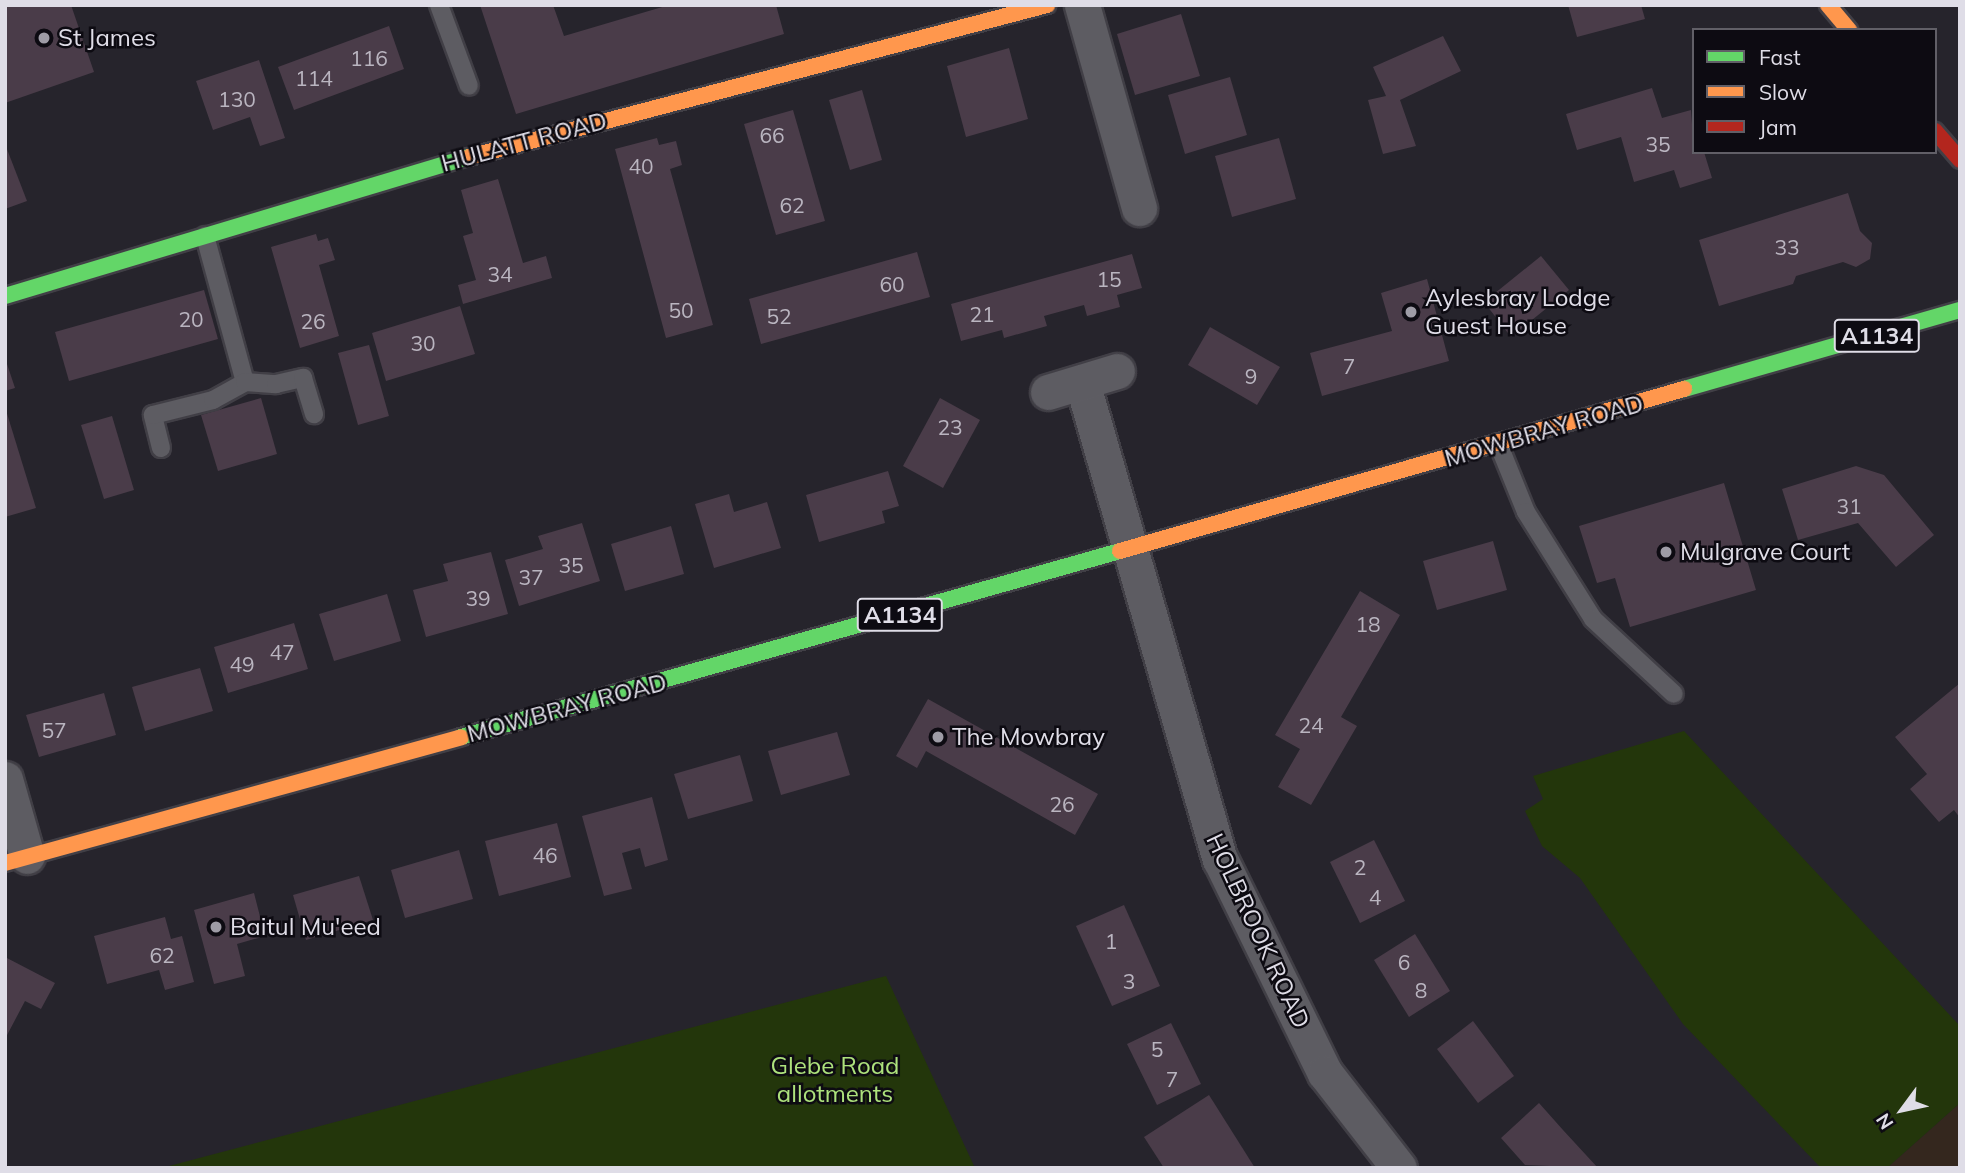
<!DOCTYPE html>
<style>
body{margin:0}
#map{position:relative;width:1965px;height:1173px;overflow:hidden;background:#26242c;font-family:Mulish,sans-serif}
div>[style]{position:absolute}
.education>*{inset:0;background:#34271e}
.green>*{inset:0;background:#23360b}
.building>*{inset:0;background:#4a3c49}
.roads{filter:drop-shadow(2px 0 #413f46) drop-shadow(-2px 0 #413f46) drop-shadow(0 2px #413f46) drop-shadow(0 -2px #413f46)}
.lane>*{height:18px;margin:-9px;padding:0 9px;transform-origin:9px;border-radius:9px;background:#5d5c62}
.street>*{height:35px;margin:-17.5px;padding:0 17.5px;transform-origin:17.5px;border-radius:17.5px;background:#5d5c62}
.fast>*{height:16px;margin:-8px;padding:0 8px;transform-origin:8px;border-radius:8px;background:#63d668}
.slow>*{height:16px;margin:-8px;padding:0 8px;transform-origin:8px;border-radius:8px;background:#ff974d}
.jam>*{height:16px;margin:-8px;padding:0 8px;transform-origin:8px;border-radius:8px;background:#b3261e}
.dots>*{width:19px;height:19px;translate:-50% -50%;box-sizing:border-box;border:4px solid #0d0b12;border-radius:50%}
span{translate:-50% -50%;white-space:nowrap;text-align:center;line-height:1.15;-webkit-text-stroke:5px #0d0b12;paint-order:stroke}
.number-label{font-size:21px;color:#bab5c0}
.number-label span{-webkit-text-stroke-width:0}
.shield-label span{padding:2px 5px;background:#0d0b12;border:2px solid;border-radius:5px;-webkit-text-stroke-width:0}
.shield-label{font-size:23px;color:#dfdde7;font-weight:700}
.poi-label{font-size:24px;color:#dfdde7}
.left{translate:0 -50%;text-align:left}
.street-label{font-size:24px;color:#dfdde7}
.park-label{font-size:24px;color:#ade17c}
.frame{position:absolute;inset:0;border:7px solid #dfdde7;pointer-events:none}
.legend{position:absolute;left:1692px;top:28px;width:245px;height:126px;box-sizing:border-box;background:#0d0b12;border:2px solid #615f67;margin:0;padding:9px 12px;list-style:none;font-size:21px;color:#dfdde7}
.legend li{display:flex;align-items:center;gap:14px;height:35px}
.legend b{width:35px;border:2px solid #615f67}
.north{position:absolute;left:1867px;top:1075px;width:70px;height:70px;-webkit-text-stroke:5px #0d0b12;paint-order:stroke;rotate:237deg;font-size:19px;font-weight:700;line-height:28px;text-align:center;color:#dfdde7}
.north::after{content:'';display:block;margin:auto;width:24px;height:32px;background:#dfdde7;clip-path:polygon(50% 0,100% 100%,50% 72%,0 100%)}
</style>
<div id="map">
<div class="education">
<i style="clip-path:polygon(1960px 1103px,1960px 1168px,1887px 1168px)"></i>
</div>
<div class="green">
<i style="clip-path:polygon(1684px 731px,1960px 1026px,1960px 1103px,1887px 1168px,1821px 1168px,1683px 1024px,1580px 878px,1542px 846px,1525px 811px,1543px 799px,1533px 776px)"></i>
<i style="clip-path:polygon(886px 976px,975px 1168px,169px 1166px)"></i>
</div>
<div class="building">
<i style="clip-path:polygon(5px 5px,71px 5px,94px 72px,5px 103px)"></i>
<i style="clip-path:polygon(480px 5px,553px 5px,564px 36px,669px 5px,776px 5px,784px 34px,516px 114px)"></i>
<i style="clip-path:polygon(1568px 5px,1641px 5px,1645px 19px,1577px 37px)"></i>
<i style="clip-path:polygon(1181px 14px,1200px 76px,1135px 95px,1117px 34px)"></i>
<i style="clip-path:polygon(389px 26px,404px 69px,294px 110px,278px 67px)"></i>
<i style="clip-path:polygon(1443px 36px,1461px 71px,1400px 100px,1416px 146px,1383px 154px,1368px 100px,1386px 96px,1373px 67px)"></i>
<i style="clip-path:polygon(1009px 48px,1028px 119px,966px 137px,947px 66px)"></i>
<i style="clip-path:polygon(259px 60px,285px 138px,260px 146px,250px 117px,213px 130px,196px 81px)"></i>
<i style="clip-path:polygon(1230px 77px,1247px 135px,1185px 154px,1168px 95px)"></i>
<i style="clip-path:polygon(1652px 88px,1662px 118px,1691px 110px,1694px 152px,1704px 152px,1712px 178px,1680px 188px,1674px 170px,1634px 182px,1621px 137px,1577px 150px,1566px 114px)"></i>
<i style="clip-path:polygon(862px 90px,882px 160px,850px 170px,829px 100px)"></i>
<i style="clip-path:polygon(793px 110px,825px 221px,776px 235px,744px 124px)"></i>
<i style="clip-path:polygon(657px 138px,659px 145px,676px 141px,682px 165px,670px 169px,713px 325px,666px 338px,615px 149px)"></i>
<i style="clip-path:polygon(1279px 138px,1296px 199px,1232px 217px,1215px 156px)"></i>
<i style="clip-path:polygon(5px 144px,27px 201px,5px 209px)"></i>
<i style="clip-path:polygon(498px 179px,523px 263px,546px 256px,552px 278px,463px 304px,458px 285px,476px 280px,463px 236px,473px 233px,461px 190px)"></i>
<i style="clip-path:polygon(1848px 193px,1860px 231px,1872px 243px,1870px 259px,1856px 267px,1843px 262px,1796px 276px,1793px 284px,1719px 306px,1699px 240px)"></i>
<i style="clip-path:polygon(316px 234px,318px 241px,328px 238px,335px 260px,319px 265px,339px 336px,300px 348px,271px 247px)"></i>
<i style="clip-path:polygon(917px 252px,930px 297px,761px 344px,749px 299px)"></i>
<i style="clip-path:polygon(1132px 254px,1142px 288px,1117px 295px,1120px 307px,1087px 316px,1084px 305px,1044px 316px,1047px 326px,1004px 338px,1002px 330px,961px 341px,951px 304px)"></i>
<i style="clip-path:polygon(1541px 256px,1569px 290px,1511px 337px,1484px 302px)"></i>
<i style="clip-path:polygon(1427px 279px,1449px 361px,1322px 396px,1310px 353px,1392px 331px,1381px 293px)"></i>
<i style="clip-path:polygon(204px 290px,218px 339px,69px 381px,55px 332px)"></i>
<i style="clip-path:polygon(460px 306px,475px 354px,386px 381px,372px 333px)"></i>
<i style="clip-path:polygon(1210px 327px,1280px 367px,1257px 405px,1188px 365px)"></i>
<i style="clip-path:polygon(369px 345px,389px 416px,358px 425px,338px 353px)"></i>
<i style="clip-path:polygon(5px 358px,15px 388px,5px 391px)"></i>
<i style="clip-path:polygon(261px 398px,277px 454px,218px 471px,201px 415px)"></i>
<i style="clip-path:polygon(940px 398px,980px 420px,943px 488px,903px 466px)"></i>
<i style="clip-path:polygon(5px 407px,36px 508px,5px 517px)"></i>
<i style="clip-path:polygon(112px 416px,134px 490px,104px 499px,81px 425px)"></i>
<i style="clip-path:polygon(1856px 466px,1884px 475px,1934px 535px,1896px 567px,1858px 523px,1798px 540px,1782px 489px)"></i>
<i style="clip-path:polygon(888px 471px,899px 506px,882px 511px,885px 523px,819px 542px,806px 495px)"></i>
<i style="clip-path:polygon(1724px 483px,1756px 590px,1630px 627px,1615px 578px,1597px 583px,1579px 526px)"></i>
<i style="clip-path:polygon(729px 494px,734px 512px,767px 502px,781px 548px,714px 568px,695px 504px)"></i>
<i style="clip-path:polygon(582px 523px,600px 581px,519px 606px,505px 560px,543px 549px,538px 536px)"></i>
<i style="clip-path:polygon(671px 526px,684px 574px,625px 591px,611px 544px)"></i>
<i style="clip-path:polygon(1493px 541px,1507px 590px,1437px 610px,1423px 561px)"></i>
<i style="clip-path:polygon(491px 552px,508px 614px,426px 637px,413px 590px,448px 581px,443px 564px)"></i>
<i style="clip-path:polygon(1360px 591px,1400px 615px,1341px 717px,1357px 726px,1311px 805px,1278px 787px,1300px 749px,1275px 735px)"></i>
<i style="clip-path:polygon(387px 594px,401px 641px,334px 661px,319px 614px)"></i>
<i style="clip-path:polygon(294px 623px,308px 669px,228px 693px,214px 647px)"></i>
<i style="clip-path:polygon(200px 668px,213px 711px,145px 731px,132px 687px)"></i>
<i style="clip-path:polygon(1960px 683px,1960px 818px,1954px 810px,1939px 822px,1910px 789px,1927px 774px,1895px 737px)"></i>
<i style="clip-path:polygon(104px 693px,116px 735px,39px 757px,26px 715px)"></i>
<i style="clip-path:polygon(928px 699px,1098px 794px,1075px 835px,926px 751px,917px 768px,896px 756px)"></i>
<i style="clip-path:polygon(837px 732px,850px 775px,781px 795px,768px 751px)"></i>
<i style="clip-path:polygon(740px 755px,753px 801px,688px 819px,674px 774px)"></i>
<i style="clip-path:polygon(652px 797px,668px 860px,645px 867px,640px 848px,622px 853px,632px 889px,604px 896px,582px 816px)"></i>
<i style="clip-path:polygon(557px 823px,571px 877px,499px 896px,485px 841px)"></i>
<i style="clip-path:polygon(1374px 840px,1405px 901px,1360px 923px,1330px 862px)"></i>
<i style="clip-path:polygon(459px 850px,473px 899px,405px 918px,391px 870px)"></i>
<i style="clip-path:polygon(359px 876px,373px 920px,306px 940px,293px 895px)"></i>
<i style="clip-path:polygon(254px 893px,265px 936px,237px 944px,245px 976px,214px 984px,194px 910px)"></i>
<i style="clip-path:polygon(1124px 905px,1160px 986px,1112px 1006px,1076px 926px)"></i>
<i style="clip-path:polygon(165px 917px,171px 939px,182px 936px,194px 982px,165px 990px,159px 970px,107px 984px,94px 936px)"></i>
<i style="clip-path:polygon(1415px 934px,1450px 991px,1409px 1017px,1374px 960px)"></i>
<i style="clip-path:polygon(5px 957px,55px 983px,41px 1009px,25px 1001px,5px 1039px)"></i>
<i style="clip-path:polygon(1473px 1021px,1514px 1076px,1478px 1103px,1437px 1049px)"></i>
<i style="clip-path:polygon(1171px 1023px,1201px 1084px,1157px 1105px,1127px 1044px)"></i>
<i style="clip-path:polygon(1209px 1095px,1238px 1141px,1255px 1168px,1164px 1168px,1144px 1137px)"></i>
<i style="clip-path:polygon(1539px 1103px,1563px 1130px,1598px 1168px,1525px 1165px,1501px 1138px)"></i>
</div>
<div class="roads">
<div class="lane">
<i style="left:439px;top:5px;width:86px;rotate:69.7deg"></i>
<i style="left:205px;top:236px;width:151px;rotate:74.7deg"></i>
<i style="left:1498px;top:443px;width:74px;rotate:67.9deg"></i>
<i style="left:1526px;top:512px;width:126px;rotate:57.9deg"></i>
<i style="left:1593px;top:619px;width:110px;rotate:42.8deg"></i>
<i style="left:161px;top:448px;width:34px;rotate:-104deg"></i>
<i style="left:153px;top:415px;width:62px;rotate:-14deg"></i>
<i style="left:213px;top:400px;width:37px;rotate:-29deg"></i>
<i style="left:245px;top:382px;width:31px;rotate:4deg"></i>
<i style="left:276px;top:384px;width:28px;rotate:-13deg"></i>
<i style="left:303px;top:378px;width:38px;rotate:73deg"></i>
</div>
<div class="street">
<i style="left:1082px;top:5px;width:211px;rotate:74.3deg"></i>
<i style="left:1082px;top:382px;width:497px;rotate:73.9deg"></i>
<i style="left:1220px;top:859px;width:238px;rotate:63.9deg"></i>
<i style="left:1325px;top:1073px;width:120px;rotate:52.1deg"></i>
<i style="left:1048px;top:392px;width:72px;rotate:-16.9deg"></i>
<i style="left:5px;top:779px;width:80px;rotate:74.1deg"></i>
</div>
<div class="fast">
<i style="left:5px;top:296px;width:484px;rotate:-16.7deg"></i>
<i style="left:1684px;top:389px;width:287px;rotate:-16deg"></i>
<i style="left:461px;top:737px;width:685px;rotate:-15.76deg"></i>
</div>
<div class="slow">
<i style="left:1828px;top:5px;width:33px;rotate:50deg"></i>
<i style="left:469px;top:157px;width:598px;rotate:-14.73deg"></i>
<i style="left:1120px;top:551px;width:587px;rotate:-16.03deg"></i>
<i style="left:5px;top:863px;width:473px;rotate:-15.4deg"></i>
</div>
<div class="jam">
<i style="left:1935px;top:131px;width:38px;rotate:49deg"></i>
</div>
</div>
<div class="dots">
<i style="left:44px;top:38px;background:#9e9ca6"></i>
<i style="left:1411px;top:312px;background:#9e9ca6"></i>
<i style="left:1666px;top:552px;background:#9e9ca6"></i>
<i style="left:938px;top:737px;background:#9e9ca6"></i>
<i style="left:216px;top:927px;background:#9e9ca6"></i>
</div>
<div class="number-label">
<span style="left:369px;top:58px">116</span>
<span style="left:314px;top:78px">114</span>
<span style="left:237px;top:99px">130</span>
<span style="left:772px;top:135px">66</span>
<span style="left:1658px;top:144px">35</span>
<span style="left:641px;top:166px">40</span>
<span style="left:792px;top:205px">62</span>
<span style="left:1787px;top:247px">33</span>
<span style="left:500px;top:274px">34</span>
<span style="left:1109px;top:279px">15</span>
<span style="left:892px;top:284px">60</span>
<span style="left:681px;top:310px">50</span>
<span style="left:982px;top:314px">21</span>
<span style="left:779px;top:316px">52</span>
<span style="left:191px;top:319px">20</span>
<span style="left:313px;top:321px">26</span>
<span style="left:423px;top:343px">30</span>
<span style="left:1349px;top:366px">7</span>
<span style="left:1251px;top:376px">9</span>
<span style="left:950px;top:427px">23</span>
<span style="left:1849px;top:506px">31</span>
<span style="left:571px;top:565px">35</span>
<span style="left:531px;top:577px">37</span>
<span style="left:478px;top:598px">39</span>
<span style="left:1368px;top:624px">18</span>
<span style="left:282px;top:652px">47</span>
<span style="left:242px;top:664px">49</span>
<span style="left:1311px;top:725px">24</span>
<span style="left:54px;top:730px">57</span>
<span style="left:1062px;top:804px">26</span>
<span style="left:545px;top:855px">46</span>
<span style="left:1360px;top:867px">2</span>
<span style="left:1375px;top:897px">4</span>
<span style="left:1111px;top:941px">1</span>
<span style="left:162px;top:955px">62</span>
<span style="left:1404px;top:962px">6</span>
<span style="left:1129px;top:981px">3</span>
<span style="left:1421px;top:990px">8</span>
<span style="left:1157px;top:1049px">5</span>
<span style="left:1172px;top:1079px">7</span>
</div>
<div class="shield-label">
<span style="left:1877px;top:336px">A1134</span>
<span style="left:900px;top:615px">A1134</span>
</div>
<div class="poi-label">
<span class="left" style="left:58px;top:38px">St James</span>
<span class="left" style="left:1425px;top:312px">Aylesbray Lodge<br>Guest House</span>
<span class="left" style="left:1680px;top:552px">Mulgrave Court</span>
<span class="left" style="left:952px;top:737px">The Mowbray</span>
<span class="left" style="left:230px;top:927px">Baitul Mu'eed</span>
</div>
<div class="street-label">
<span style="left:524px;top:142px;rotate:-15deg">HULATT ROAD</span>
<span style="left:1544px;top:431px;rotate:-16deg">MOWBRAY ROAD</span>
<span style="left:567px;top:708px;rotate:-15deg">MOWBRAY ROAD</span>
<span style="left:1258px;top:931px;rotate:65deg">HOLBROOK ROAD</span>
</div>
<div class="park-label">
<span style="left:835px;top:1080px">Glebe Road<br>allotments</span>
</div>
<div class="frame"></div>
<ul class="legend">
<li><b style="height:9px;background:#63d668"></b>Fast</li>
<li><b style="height:9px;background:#ff974d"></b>Slow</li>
<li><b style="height:9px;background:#b3261e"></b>Jam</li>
</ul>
<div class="north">N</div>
</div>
